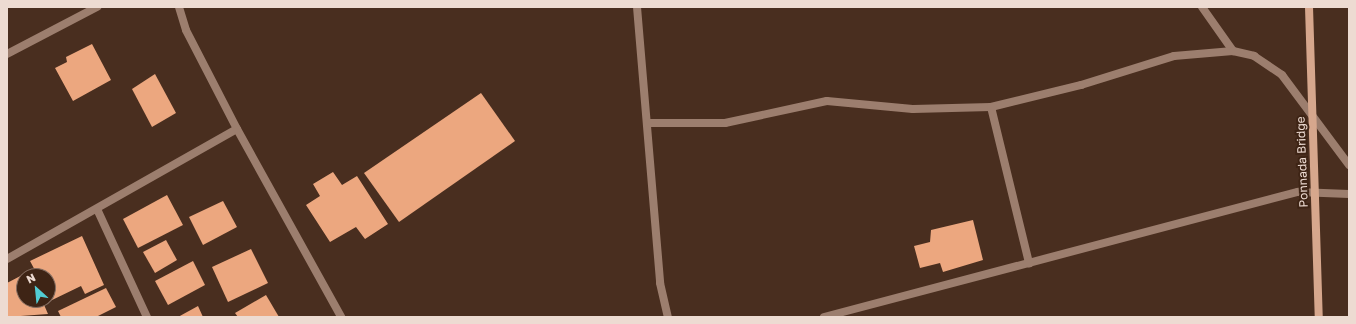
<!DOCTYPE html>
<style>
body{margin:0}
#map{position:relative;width:1356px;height:324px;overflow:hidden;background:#492e1f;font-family:"Golos Text",sans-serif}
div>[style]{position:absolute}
.building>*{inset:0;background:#eca77f}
.minor>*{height:8px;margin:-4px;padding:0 4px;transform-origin:4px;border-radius:4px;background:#9c7e6e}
.secondary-bridge>*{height:8px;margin:-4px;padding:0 4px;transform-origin:4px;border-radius:4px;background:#d6a78d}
span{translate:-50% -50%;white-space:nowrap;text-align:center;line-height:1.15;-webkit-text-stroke:4px #3e2415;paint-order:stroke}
.street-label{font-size:12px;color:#eddbd2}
.frame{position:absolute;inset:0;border:8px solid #eddbd2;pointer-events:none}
.north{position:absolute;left:16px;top:268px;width:40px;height:40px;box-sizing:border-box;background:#3e2415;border:1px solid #846d61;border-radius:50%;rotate:333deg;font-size:11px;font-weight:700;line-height:16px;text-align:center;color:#eddbd2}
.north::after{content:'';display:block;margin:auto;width:14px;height:18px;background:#51ccd3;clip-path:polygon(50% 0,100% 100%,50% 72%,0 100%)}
</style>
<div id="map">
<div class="building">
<i style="clip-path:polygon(92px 44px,111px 80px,73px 101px,55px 68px,67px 62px,66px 57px)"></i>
<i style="clip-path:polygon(155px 74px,176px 113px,152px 127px,132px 89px)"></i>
<i style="clip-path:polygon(481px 93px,515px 141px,399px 222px,364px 173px)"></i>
<i style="clip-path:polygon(333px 172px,342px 185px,357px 176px,388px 224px,365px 239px,356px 227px,330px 242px,306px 205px,320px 196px,313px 184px)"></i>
<i style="clip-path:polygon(167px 195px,183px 225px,138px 248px,123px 219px)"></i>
<i style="clip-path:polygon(223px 201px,237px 227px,203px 245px,189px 217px)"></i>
<i style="clip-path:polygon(973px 220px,983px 260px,943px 272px,940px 263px,920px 268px,914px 246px,930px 242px,931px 230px)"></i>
<i style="clip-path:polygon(82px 236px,104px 285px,85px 294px,81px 286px,50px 301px,48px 276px,38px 276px,30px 261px)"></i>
<i style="clip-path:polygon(166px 240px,177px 260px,155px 273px,143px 252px)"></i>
<i style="clip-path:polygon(251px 249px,268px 283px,228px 302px,212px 267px)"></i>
<i style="clip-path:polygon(193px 261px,205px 285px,168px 305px,155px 281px)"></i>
<i style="clip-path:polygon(28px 272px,30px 276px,24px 276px,24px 300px,42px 300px,48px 314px,7px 317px,7px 283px)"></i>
<i style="clip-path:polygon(106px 288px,116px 307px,96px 317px,61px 317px,58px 311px)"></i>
<i style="clip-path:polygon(266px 295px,279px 317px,238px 317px,235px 313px)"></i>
<i style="clip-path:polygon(198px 306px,203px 317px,178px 317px)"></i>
</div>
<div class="minor">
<i style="left:637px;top:7px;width:277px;rotate:85.2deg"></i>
<i style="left:660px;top:283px;width:35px;rotate:77deg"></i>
<i style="left:1202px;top:7px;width:54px;rotate:54.8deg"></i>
<i style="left:7px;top:54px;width:102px;rotate:-27.6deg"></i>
<i style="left:991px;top:107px;width:161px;rotate:76.3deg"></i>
<i style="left:647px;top:123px;width:78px"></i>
<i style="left:725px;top:123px;width:104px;rotate:-12.2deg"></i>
<i style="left:827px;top:101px;width:86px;rotate:5.3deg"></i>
<i style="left:913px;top:109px;width:78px;rotate:-1.5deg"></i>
<i style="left:991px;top:107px;width:93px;rotate:-13.7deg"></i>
<i style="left:1081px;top:85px;width:97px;rotate:-17.3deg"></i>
<i style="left:1174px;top:56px;width:59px;rotate:-4.8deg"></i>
<i style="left:1233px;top:51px;width:22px;rotate:13deg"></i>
<i style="left:1254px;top:56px;width:34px;rotate:34deg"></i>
<i style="left:1282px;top:75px;width:112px;rotate:53.3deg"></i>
<i style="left:237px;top:129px;width:215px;rotate:61deg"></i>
<i style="left:97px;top:209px;width:119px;rotate:65.2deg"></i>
<i style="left:7px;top:259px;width:264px;rotate:-29.5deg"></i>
<i style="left:237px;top:129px;width:111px;rotate:-117.3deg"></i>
<i style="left:186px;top:30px;width:24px;rotate:-107deg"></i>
<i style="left:824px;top:317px;width:490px;rotate:-14.8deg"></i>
<i style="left:1298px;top:192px;width:51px;rotate:2.2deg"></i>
</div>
<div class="secondary-bridge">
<i style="left:1309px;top:7px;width:310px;rotate:88.2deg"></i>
</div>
<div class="street-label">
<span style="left:1302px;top:162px;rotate:-92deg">Ponnada Bridge</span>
</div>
<div class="frame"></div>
<div class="north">N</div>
</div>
